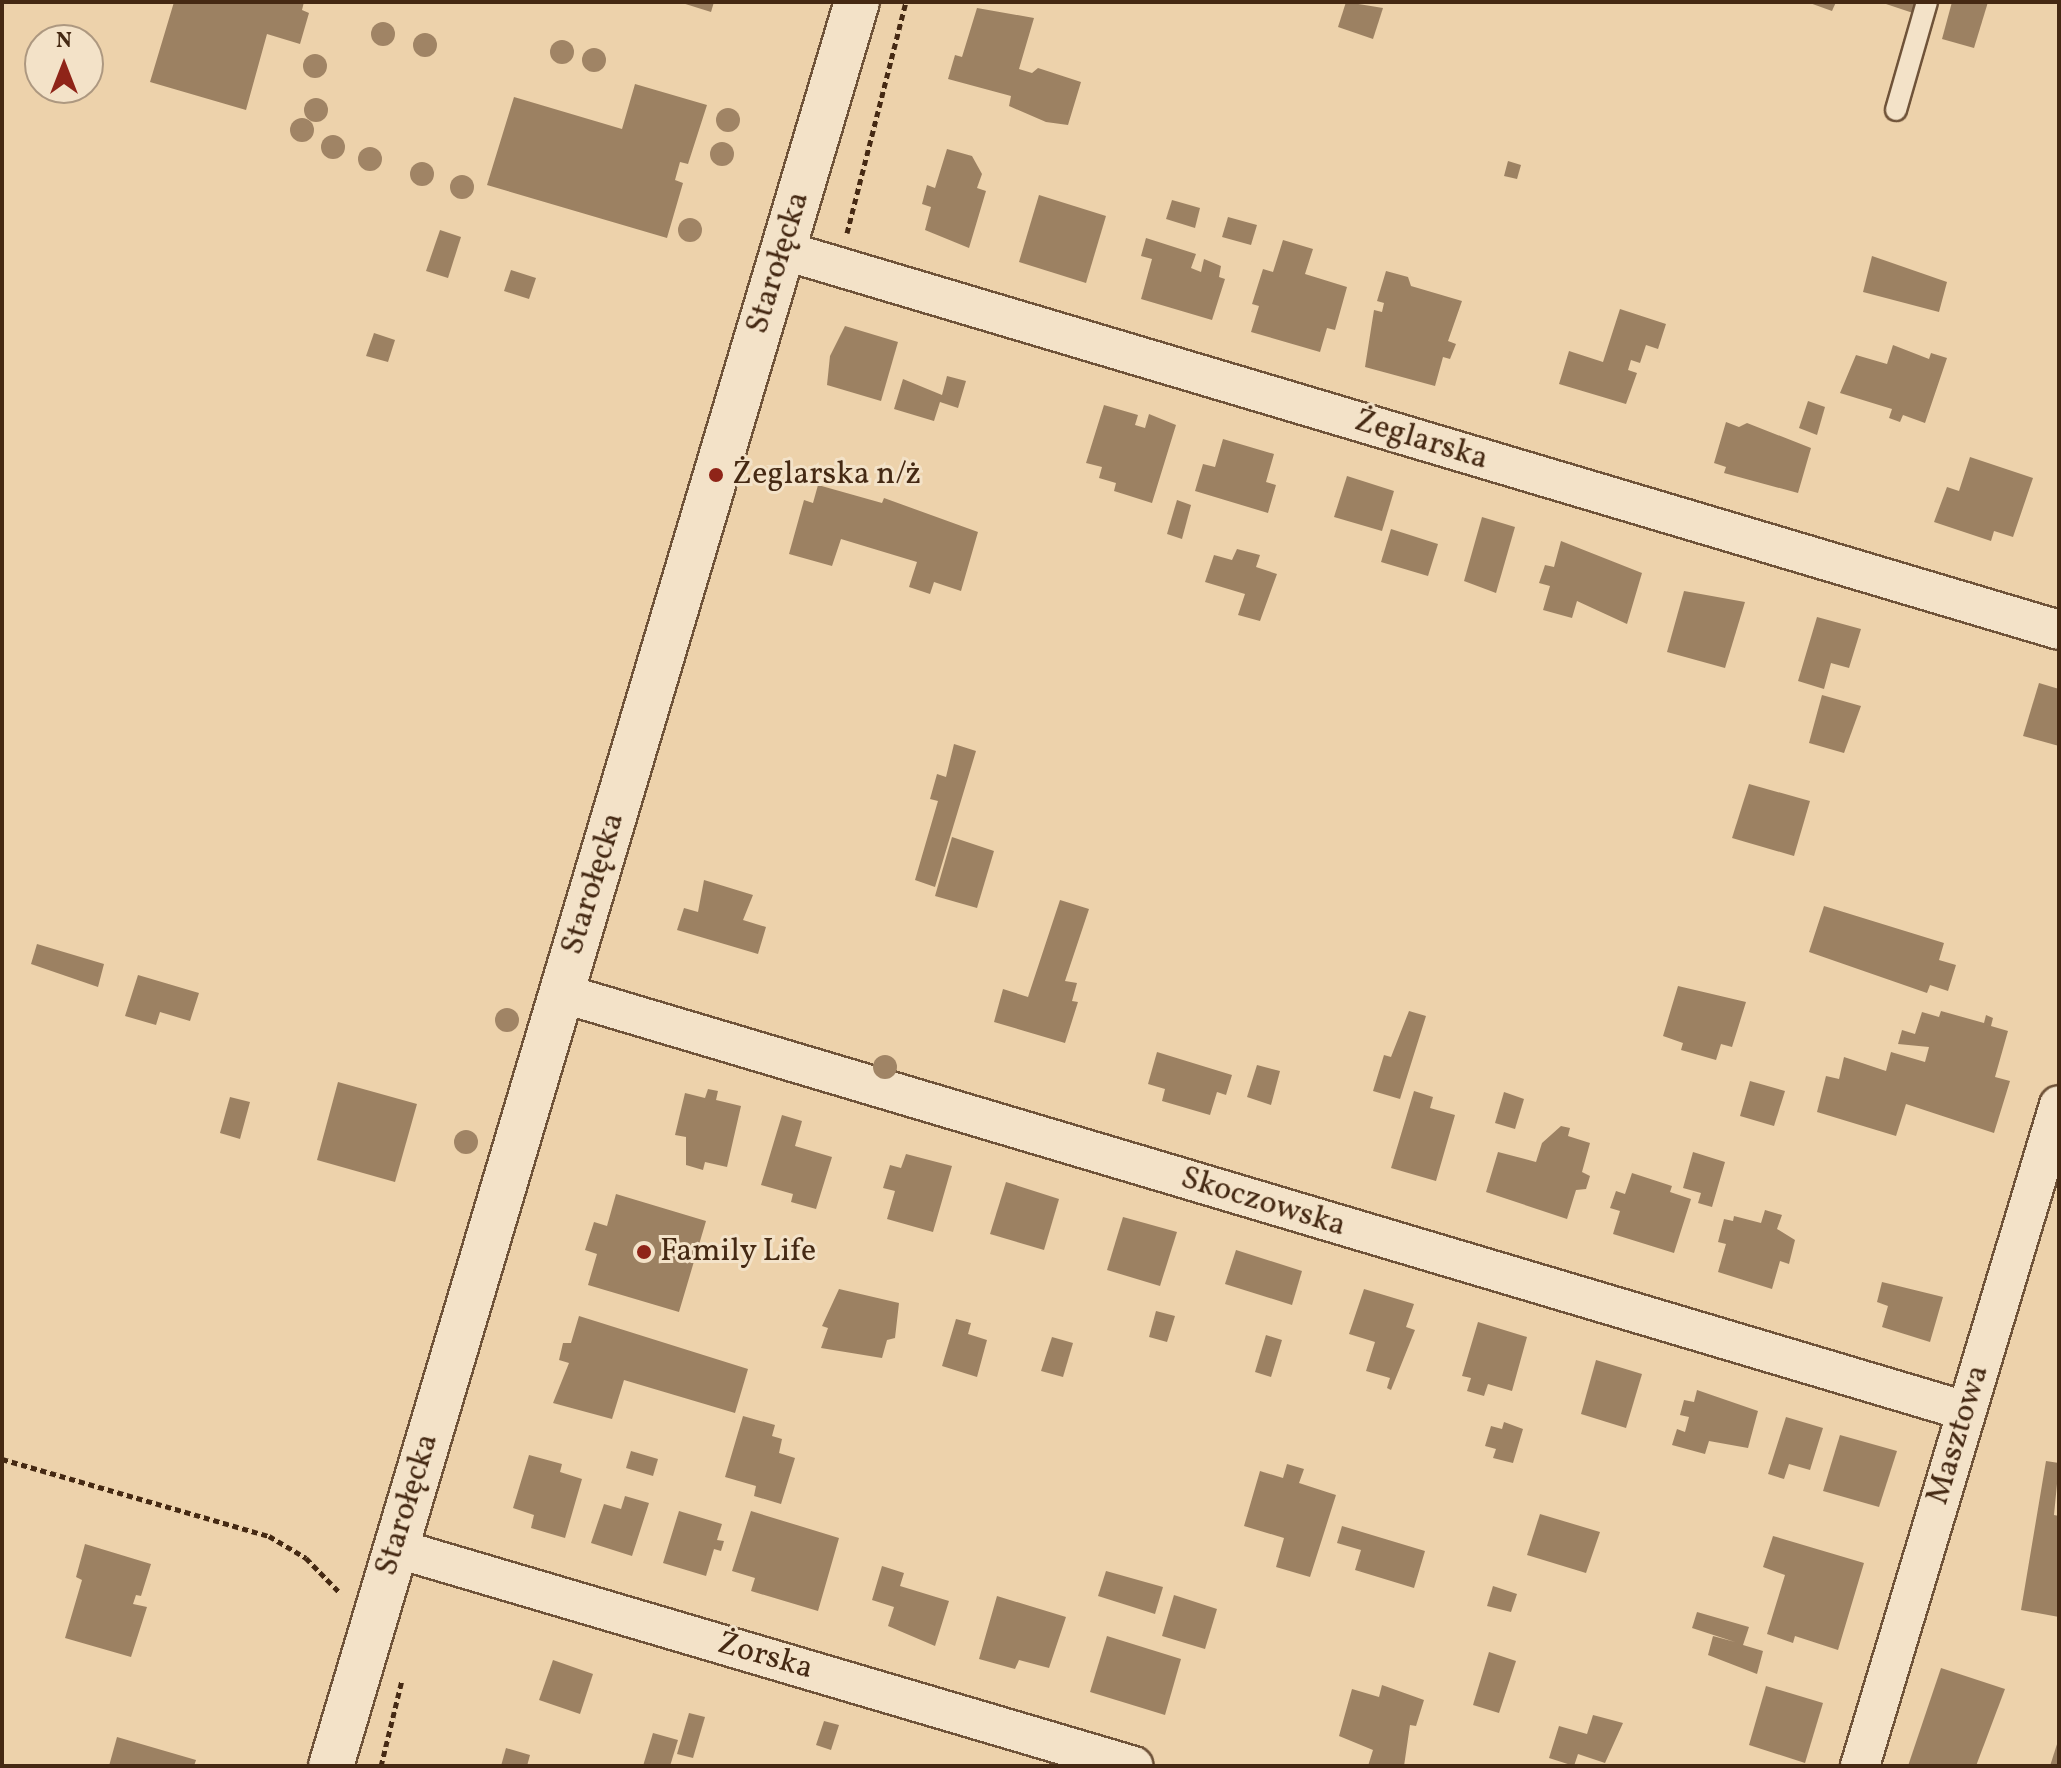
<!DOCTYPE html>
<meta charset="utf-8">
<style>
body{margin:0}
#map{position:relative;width:2061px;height:1768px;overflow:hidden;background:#edd2ab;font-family:Vollkorn,serif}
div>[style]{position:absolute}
.building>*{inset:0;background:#9c8162}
.path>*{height:5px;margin-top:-2.5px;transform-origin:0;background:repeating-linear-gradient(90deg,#452913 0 6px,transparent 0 10px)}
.roads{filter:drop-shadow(2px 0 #6f5339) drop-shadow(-2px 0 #6f5339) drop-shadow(0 2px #6f5339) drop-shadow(0 -2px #6f5339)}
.lane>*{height:20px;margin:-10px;padding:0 10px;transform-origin:10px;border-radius:10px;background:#f3e2c8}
.street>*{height:38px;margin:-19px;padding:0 19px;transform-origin:19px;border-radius:19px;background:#f3e2c8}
.secondary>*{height:44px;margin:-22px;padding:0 22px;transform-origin:22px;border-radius:22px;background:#f3e2c8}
.trees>*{width:24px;height:24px;margin:-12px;border-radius:50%;background:#a08465}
.dots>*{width:22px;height:22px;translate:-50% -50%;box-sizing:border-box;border:4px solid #f3e2c8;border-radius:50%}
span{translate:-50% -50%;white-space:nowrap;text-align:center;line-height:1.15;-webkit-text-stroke:6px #f3e2c8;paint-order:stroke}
.street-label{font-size:32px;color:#452913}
.poi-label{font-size:32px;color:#452913}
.left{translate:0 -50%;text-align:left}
.frame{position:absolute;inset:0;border:4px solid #452913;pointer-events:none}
.north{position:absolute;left:24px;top:24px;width:80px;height:80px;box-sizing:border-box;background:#f3e2c8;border:2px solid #ad9880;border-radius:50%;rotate:0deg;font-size:22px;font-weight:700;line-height:32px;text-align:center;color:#452913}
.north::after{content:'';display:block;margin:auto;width:28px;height:36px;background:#8f2418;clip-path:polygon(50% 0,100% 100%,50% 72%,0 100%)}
</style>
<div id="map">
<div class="building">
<i style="clip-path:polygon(174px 2px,304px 2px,302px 10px,309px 13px,300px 44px,267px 34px,246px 110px,150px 82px)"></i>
<i style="clip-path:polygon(679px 2px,714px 2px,711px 12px)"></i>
<i style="clip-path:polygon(1346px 2px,1383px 8px,1373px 39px,1338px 27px)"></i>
<i style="clip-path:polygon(1807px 2px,1836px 2px,1832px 11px)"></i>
<i style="clip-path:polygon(1880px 2px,1917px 2px,1913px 13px)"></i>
<i style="clip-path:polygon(1952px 2px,1988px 2px,1974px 48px,1942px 39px)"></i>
<i style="clip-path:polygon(977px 8px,1034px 18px,1019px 69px,1032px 73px,1038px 68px,1081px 82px,1068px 125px,1046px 122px,1009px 106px,1011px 96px,948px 79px,955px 55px,962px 57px)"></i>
<i style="clip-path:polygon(635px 84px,707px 105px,688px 164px,680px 162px,675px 180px,683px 183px,667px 238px,487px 185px,514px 97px,622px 129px)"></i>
<i style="clip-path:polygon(947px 149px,972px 156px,982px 174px,977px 188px,986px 191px,969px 248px,925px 230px,931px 207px,922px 204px,927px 185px,935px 188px)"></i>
<i style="clip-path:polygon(1508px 161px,1521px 165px,1517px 179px,1504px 176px)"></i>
<i style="clip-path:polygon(1039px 195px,1106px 216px,1086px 283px,1019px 262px)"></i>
<i style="clip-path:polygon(1172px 200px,1200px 208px,1195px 228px,1166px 219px)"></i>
<i style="clip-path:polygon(1228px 217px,1257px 225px,1251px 245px,1222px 237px)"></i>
<i style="clip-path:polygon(440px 230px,461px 237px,448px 278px,426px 271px)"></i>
<i style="clip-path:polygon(1146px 238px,1196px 254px,1191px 268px,1201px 272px,1204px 259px,1221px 266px,1219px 277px,1225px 279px,1212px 320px,1141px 299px,1152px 259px,1141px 256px)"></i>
<i style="clip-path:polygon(1283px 240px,1313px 249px,1305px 274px,1347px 287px,1335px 330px,1327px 328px,1320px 352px,1251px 332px,1259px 306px,1252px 304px,1263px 269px,1273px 272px)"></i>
<i style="clip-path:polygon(1872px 256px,1947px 282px,1939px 312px,1863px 292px)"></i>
<i style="clip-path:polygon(511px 270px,536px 278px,529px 299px,504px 291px)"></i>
<i style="clip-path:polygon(1386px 271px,1408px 277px,1411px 286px,1462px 301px,1448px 341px,1456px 344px,1450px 359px,1443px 357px,1435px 386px,1365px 367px,1374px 310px,1382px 312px,1384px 303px,1377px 301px)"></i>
<i style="clip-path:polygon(1620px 309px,1666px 324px,1658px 349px,1646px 345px,1640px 363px,1631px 360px,1628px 370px,1637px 373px,1626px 404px,1559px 384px,1569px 351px,1603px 362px)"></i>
<i style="clip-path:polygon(845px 326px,898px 342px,881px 401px,827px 385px,830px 356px)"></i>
<i style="clip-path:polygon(374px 333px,395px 340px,388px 362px,366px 356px)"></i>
<i style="clip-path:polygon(1893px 345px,1929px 359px,1931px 353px,1947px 358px,1925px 423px,1903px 415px,1900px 422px,1889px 418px,1892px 409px,1840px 393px,1856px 355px,1887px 364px)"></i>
<i style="clip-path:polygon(947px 376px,966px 381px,958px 408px,940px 402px,934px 421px,894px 409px,903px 379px,942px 395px)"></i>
<i style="clip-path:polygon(1808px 401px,1825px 407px,1817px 435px,1799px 428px)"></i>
<i style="clip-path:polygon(1104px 405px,1138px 415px,1135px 425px,1145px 428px,1149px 414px,1176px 425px,1152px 503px,1114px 491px,1116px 483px,1099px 478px,1102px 467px,1086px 463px)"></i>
<i style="clip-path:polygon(1726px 422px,1739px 427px,1747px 423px,1811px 448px,1798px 493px,1724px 473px,1726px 467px,1714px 463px)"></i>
<i style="clip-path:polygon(1223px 439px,1274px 454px,1266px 482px,1276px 485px,1268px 513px,1195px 491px,1203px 464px,1215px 467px)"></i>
<i style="clip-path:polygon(1970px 457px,2033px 478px,2013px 537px,1994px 531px,1991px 541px,1934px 522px,1947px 487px,1959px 491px)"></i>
<i style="clip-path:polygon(1347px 476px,1394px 491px,1382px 531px,1334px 517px)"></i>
<i style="clip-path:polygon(818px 485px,882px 503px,884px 498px,978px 532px,961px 591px,934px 582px,930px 594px,909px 587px,917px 562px,841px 539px,832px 566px,789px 554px,804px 500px,813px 503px)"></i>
<i style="clip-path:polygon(1177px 500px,1191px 505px,1182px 539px,1167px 534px)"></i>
<i style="clip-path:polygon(1482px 517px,1515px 527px,1496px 593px,1464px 581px)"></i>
<i style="clip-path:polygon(1391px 529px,1438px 544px,1428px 576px,1381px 562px)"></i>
<i style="clip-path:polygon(1561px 541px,1642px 573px,1627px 624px,1577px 601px,1572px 618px,1543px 610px,1550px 586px,1539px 583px,1545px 565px,1554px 567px)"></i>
<i style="clip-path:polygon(1237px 549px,1260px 555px,1256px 567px,1277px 574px,1260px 621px,1238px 615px,1245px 594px,1205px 582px,1214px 555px,1232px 560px)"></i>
<i style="clip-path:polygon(1684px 591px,1745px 602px,1725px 668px,1667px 652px)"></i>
<i style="clip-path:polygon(1817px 617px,1861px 629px,1849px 668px,1831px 663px,1824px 689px,1798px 681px)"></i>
<i style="clip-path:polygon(2039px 683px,2059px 689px,2059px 746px,2023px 736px)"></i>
<i style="clip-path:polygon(1822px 695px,1861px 706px,1844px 753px,1809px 743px)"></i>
<i style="clip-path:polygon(954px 744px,976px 751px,935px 887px,915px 880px,938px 801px,930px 799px,937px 774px,946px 777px)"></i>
<i style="clip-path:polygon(1749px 784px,1810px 801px,1794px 856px,1732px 838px)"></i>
<i style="clip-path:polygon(952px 837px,994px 851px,977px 908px,935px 896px)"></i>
<i style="clip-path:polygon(704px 880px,753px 895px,743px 920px,766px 927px,758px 954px,677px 930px,684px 908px,698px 912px)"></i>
<i style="clip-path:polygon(1060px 900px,1089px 909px,1065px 981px,1077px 983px,1072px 1001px,1078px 1002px,1065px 1043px,994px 1022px,1003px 989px,1028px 997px)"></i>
<i style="clip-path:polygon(1824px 906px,1944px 943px,1939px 960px,1956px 965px,1948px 991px,1930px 985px,1927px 993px,1809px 952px)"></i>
<i style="clip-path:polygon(37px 944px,104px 964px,98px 987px,31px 964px)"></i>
<i style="clip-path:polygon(138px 975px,199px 993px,190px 1021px,160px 1012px,156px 1025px,125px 1016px)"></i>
<i style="clip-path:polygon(1678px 986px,1746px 1002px,1732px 1047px,1721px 1044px,1716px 1060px,1681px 1050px,1683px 1043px,1663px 1036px)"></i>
<i style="clip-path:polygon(1409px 1011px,1426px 1016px,1400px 1099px,1373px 1091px,1384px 1055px,1391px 1057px)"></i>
<i style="clip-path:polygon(1941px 1011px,1984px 1023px,1986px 1015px,1993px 1018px,1991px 1026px,2008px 1031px,1995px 1077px,2010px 1081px,1994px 1133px,1906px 1104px,1896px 1136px,1817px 1112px,1826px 1076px,1839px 1079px,1844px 1057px,1886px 1071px,1891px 1052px,1925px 1062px,1929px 1047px,1898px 1044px,1902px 1030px,1915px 1034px,1922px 1012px,1939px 1017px)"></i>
<i style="clip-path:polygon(1157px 1052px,1232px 1075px,1226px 1095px,1217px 1092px,1210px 1115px,1162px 1101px,1165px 1089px,1148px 1084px)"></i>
<i style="clip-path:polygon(1257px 1065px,1280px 1071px,1271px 1105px,1247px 1097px)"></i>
<i style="clip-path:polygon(1750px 1081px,1785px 1091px,1774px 1126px,1740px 1116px)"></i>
<i style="clip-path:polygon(338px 1082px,417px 1104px,395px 1182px,317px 1160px)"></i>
<i style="clip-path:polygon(708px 1089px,718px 1091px,716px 1100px,741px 1106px,727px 1167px,705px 1162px,703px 1170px,686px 1165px,686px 1137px,675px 1135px,685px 1093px,705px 1098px)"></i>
<i style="clip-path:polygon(1414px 1091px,1433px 1097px,1430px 1108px,1455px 1115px,1436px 1181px,1391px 1168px)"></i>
<i style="clip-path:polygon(1504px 1092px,1524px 1099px,1515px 1129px,1495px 1123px)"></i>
<i style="clip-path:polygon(230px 1097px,250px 1102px,240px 1139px,220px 1133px)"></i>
<i style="clip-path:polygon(782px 1115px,802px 1121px,795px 1146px,832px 1157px,816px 1209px,791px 1202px,793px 1194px,761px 1185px)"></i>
<i style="clip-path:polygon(1561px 1126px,1570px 1128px,1568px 1136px,1590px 1143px,1582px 1172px,1590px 1176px,1586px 1189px,1576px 1190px,1567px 1219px,1486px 1192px,1498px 1152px,1536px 1162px,1542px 1143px)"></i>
<i style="clip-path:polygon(1693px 1152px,1725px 1162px,1712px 1207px,1698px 1203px,1701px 1193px,1683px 1188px)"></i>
<i style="clip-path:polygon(906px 1154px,952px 1166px,933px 1232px,887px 1219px,895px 1191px,883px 1188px,890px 1165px,901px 1168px)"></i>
<i style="clip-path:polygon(1632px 1173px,1672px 1186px,1670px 1192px,1691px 1199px,1674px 1253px,1613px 1234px,1620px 1211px,1610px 1208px,1616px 1191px,1625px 1194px)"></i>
<i style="clip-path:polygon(1006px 1182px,1059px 1199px,1044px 1250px,990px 1234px)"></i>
<i style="clip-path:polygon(616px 1194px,706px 1221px,679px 1312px,588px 1285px,597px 1254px,585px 1250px,594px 1222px,607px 1226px)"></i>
<i style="clip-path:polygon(1765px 1210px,1782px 1215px,1777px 1229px,1795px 1240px,1789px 1264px,1780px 1261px,1772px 1289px,1718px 1272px,1726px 1244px,1718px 1242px,1724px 1219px,1733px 1221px,1734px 1216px,1761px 1223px)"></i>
<i style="clip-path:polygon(1123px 1217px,1177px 1232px,1160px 1286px,1107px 1270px)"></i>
<i style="clip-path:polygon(1236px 1250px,1302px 1271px,1292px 1305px,1225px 1284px)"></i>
<i style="clip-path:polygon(1882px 1282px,1943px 1297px,1930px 1342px,1882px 1327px,1888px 1306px,1877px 1302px)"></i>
<i style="clip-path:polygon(839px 1289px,899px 1303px,895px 1338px,887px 1340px,882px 1358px,821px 1348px,828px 1328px,822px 1326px)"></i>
<i style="clip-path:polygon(1364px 1289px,1414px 1304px,1406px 1327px,1415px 1330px,1391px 1390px,1387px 1388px,1390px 1378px,1366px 1371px,1375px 1342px,1349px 1334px)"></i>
<i style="clip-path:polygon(1156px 1311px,1175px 1316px,1167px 1342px,1149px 1337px)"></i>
<i style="clip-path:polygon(579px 1316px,748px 1369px,735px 1413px,624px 1380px,612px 1419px,553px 1403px,569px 1363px,559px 1360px,563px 1343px,571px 1343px)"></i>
<i style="clip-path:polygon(956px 1319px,971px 1323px,968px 1334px,987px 1340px,977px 1377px,942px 1366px)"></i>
<i style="clip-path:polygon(1478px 1322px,1527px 1337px,1512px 1391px,1488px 1384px,1484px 1396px,1467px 1391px,1471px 1378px,1462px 1376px)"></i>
<i style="clip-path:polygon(1266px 1335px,1282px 1340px,1271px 1377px,1255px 1372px)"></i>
<i style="clip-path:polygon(1052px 1337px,1073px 1343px,1063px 1377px,1041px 1371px)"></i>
<i style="clip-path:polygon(1596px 1360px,1642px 1374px,1626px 1428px,1581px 1414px)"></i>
<i style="clip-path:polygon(1697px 1390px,1758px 1411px,1748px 1448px,1709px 1441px,1705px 1454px,1672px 1445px,1677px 1429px,1685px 1432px,1689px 1417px,1680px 1415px,1684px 1400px,1694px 1402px)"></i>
<i style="clip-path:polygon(743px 1416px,775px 1425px,772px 1436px,782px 1439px,779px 1453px,795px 1458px,781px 1504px,754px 1496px,756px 1486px,725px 1477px)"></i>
<i style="clip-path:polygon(1786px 1417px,1823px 1428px,1810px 1470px,1789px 1464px,1784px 1479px,1768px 1474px)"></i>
<i style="clip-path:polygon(1504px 1422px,1523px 1429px,1513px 1463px,1493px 1458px,1496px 1449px,1485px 1446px,1491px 1426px,1502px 1429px)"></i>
<i style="clip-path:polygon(1840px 1435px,1897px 1451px,1879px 1507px,1823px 1491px)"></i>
<i style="clip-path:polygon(631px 1451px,658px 1459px,653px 1476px,626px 1468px)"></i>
<i style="clip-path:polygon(529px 1455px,562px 1464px,560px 1472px,582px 1479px,565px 1538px,531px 1528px,534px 1515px,513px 1508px)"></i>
<i style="clip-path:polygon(2046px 1461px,2059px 1463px,2054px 1515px,2059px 1516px,2059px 1617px,2021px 1610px)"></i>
<i style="clip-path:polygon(1287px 1464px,1304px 1469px,1299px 1483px,1336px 1495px,1310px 1577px,1276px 1567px,1284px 1538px,1244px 1526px,1260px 1471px,1283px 1478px)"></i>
<i style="clip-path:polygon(625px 1496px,649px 1503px,632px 1556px,591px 1543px,604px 1504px,621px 1509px)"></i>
<i style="clip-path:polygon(679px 1511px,722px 1524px,717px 1540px,724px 1541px,721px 1551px,714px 1549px,706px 1576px,663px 1563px)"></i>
<i style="clip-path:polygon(751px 1511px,839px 1538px,818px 1611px,751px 1591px,755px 1578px,732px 1571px)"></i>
<i style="clip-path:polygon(1540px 1514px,1600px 1532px,1586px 1573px,1527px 1555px)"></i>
<i style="clip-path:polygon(1342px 1526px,1425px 1551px,1414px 1588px,1355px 1570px,1361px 1550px,1337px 1543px)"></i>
<i style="clip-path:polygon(1773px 1536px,1864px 1563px,1838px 1650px,1795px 1636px,1793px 1643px,1767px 1634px,1785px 1575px,1763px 1567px)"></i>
<i style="clip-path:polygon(85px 1544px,151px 1564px,141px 1596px,136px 1595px,133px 1604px,147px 1607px,131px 1657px,65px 1638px,82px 1580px,76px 1577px)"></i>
<i style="clip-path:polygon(882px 1566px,904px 1573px,900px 1586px,949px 1601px,935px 1646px,888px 1626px,894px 1607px,872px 1600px)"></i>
<i style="clip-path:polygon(1106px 1571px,1163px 1587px,1155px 1614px,1098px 1596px)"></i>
<i style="clip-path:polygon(1493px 1586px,1517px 1594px,1511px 1612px,1487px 1606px)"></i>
<i style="clip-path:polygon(1174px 1595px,1217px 1609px,1205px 1649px,1162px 1636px)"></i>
<i style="clip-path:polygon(997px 1596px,1066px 1617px,1049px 1668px,1019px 1660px,1015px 1669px,979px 1659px)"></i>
<i style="clip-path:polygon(1697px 1612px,1749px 1627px,1743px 1645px,1763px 1651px,1757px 1674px,1708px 1655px,1713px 1636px,1735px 1642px,1692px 1628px)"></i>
<i style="clip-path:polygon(1107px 1636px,1181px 1659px,1165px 1715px,1090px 1692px)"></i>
<i style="clip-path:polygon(1489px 1652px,1516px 1661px,1499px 1713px,1473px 1705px)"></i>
<i style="clip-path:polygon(553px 1660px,593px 1674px,580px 1714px,539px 1700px)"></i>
<i style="clip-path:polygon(1941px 1668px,2005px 1689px,1976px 1766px,1908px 1766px)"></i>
<i style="clip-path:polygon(1382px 1685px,1424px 1700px,1416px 1726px,1410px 1725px,1404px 1766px,1368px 1766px,1373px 1750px,1339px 1736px,1352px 1689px,1379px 1697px)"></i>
<i style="clip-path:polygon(1766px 1686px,1823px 1703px,1805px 1763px,1749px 1745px)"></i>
<i style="clip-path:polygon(689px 1713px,705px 1717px,693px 1758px,677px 1754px)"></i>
<i style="clip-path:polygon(1593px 1715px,1623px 1723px,1605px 1763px,1578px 1754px,1574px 1766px,1549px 1758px,1559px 1726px,1587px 1734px)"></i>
<i style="clip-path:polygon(824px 1721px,839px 1725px,831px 1750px,816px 1745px)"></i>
<i style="clip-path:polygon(653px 1733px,678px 1740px,670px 1766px,643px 1766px)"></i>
<i style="clip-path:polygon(117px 1737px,196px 1760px,194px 1766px,109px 1766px)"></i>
<i style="clip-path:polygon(2058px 1741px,2059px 1766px,2050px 1766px)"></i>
<i style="clip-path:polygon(506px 1748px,530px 1755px,527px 1766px,501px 1766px)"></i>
</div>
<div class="path">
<i style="left:847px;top:233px;width:238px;rotate:-75.7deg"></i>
<i style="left:2px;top:1459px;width:278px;rotate:16.1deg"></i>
<i style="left:269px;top:1536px;width:43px;rotate:30.7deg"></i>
<i style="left:306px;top:1558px;width:50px;rotate:45.8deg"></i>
<i style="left:381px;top:1766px;width:89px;rotate:-76.3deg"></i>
</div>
<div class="roads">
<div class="lane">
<i style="left:1896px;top:110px;width:112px;rotate:-74deg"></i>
</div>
<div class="street">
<i style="left:782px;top:250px;width:1332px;rotate:16.57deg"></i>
<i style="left:561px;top:993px;width:1466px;rotate:16.57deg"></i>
<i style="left:395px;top:1548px;width:770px;rotate:16.44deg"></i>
<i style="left:1860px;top:1766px;width:690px;rotate:-73.25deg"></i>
</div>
<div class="secondary">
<i style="left:331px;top:1766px;width:1841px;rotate:-73.4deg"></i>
</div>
</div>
<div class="trees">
<i style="left:383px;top:34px"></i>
<i style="left:425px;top:45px"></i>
<i style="left:562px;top:52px"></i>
<i style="left:594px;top:60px"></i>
<i style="left:315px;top:66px"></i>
<i style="left:316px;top:110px"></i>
<i style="left:728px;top:120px"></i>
<i style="left:302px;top:130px"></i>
<i style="left:333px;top:147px"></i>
<i style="left:722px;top:154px"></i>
<i style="left:370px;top:159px"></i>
<i style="left:422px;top:174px"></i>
<i style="left:462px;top:187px"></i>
<i style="left:690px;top:230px"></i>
<i style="left:507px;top:1020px"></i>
<i style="left:885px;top:1067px"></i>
<i style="left:466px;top:1142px"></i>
</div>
<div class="dots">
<i style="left:716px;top:475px;background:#8f2418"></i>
<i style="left:644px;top:1252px;background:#8f2418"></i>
</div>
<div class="street-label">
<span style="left:779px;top:263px;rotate:-73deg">Starołęcka</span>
<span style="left:1421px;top:441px;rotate:17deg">Żeglarska</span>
<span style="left:594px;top:884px;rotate:-73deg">Starołęcka</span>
<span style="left:1263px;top:1203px;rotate:17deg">Skoczowska</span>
<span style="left:1959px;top:1435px;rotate:-73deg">Masztowa</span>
<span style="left:408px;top:1505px;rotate:-73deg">Starołęcka</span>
<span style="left:765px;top:1657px;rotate:16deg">Żorska</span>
</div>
<div class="poi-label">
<span class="left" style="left:732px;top:475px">Żeglarska n/ż</span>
<span class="left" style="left:660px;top:1252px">Family Life</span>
</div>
<div class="frame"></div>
<div class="north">N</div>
</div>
